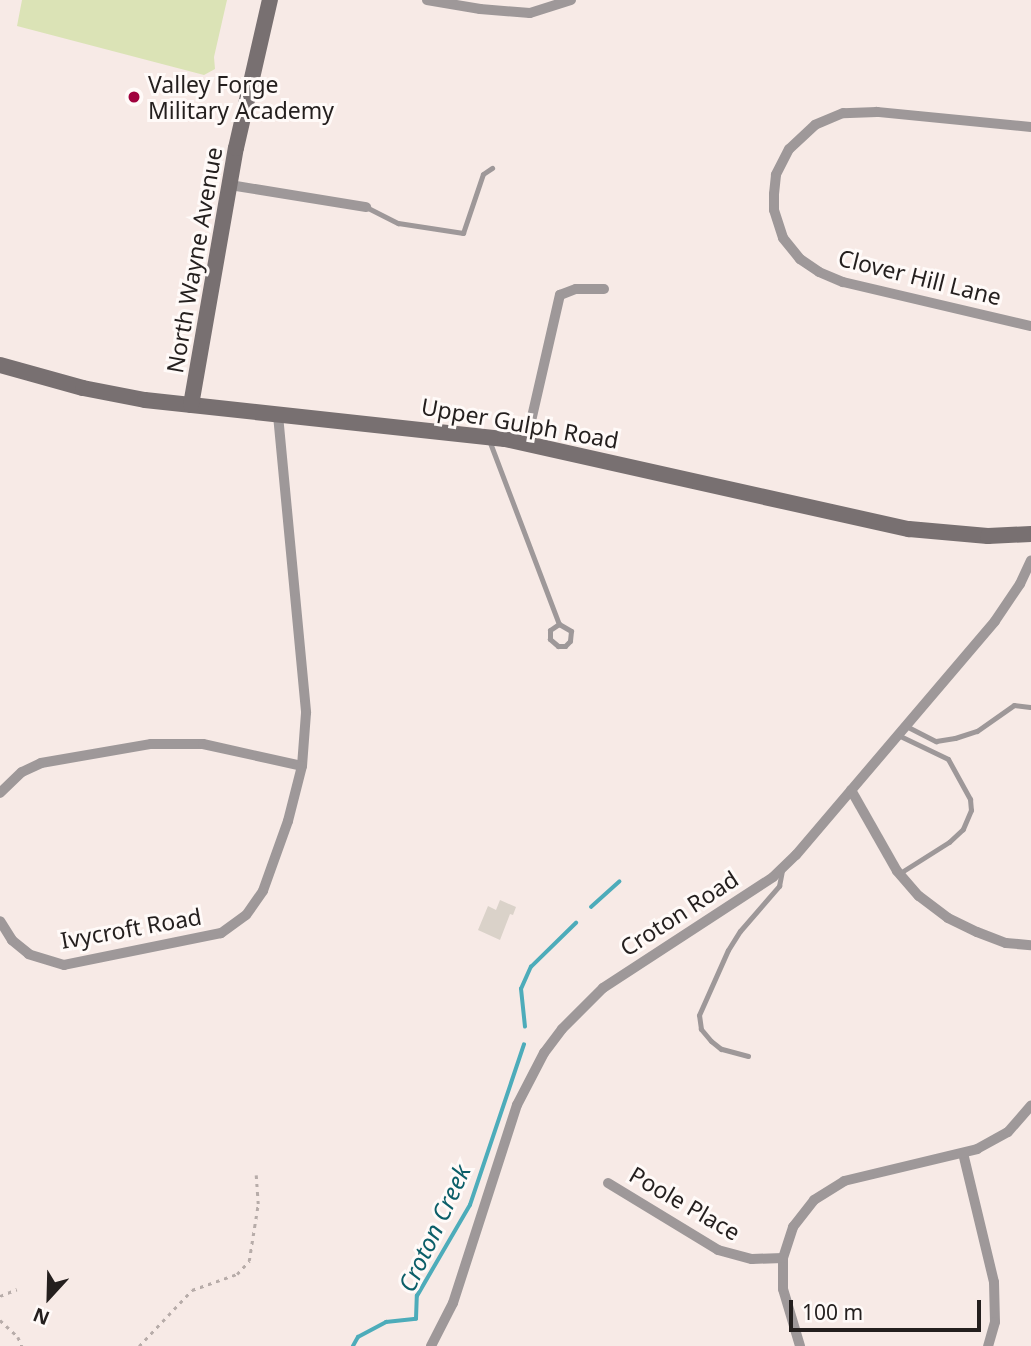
<!DOCTYPE html>
<style>
body{margin:0}
#map{position:relative;width:1031px;height:1346px;overflow:hidden;background:#f7eae6;font-family:"Noto Sans",sans-serif}
div>[style]{position:absolute}
.green>*{inset:0;background:#dbe3b6}
.stream>*{height:3.5px;margin:-1.75px;padding:0 1.75px;transform-origin:1.75px;border-radius:1.75px;background:#4dacba}
.building>*{inset:0;background:#dad2c9}
.path>*{height:2.5px;margin-top:-1.25px;transform-origin:0;background:repeating-linear-gradient(90deg,#b7aca9 0 3.5px,transparent 0 8.5px)}
.lane>*{height:5px;margin:-2.5px;padding:0 2.5px;transform-origin:2.5px;border-radius:2.5px;background:#9e9899}
.street>*{height:10px;margin:-5px;padding:0 5px;transform-origin:5px;border-radius:5px;background:#9e9899}
.secondary>*{height:16px;margin:-8px;padding:0 8px;transform-origin:8px;border-radius:8px;background:#787071}
.dots>*{width:19px;height:19px;translate:-50% -50%;box-sizing:border-box;border:4px solid #fffaf8;border-radius:50%}
span{translate:-50% -50%;white-space:nowrap;text-align:center;line-height:1.15;-webkit-text-stroke:6px #fffaf8;paint-order:stroke}
.poi-label{font-size:23px;color:#241f1e}
.left{translate:0 -50%;text-align:left}
.street-label{font-size:23px;color:#241f1e}
.water-label{font-size:24px;color:#0b5e68;font-style:italic}
.north{position:absolute;left:14px;top:1262px;width:70px;height:70px;-webkit-text-stroke:5px #fffaf8;paint-order:stroke;rotate:202deg;font-size:19px;font-weight:700;line-height:28px;text-align:center;color:#241f1e}
.north::after{content:'';display:block;margin:auto;width:24px;height:32px;background:#241f1e;clip-path:polygon(50% 0,100% 100%,50% 72%,0 100%)}
.scale{position:absolute;left:789px;top:1300px;width:192px;height:32px;box-sizing:border-box;border:4px solid #241f1e;border-top:0;padding-left:9px;font-size:21px;line-height:24px;white-space:nowrap;color:#241f1e;-webkit-text-stroke:5px #fffaf8;paint-order:stroke}
</style>
<div id="map">
<div class="green">
<i style="clip-path:polygon(22px 0,227px 0,214px 57px,215px 69px,204px 75px,17px 26px)"></i>
</div>
<div class="stream">
<i style="left:591px;top:907px;width:38px;rotate:-42deg"></i>
<i style="left:525px;top:1027px;width:38px;rotate:-96deg"></i>
<i style="left:521px;top:989px;width:24px;rotate:-66deg"></i>
<i style="left:531px;top:967px;width:63px;rotate:-44.4deg"></i>
<i style="left:353px;top:1346px;width:10px;rotate:-61deg"></i>
<i style="left:358px;top:1337px;width:32px;rotate:-28deg"></i>
<i style="left:386px;top:1322px;width:30px;rotate:-6deg"></i>
<i style="left:416px;top:1319px;width:23px;rotate:-88deg"></i>
<i style="left:417px;top:1296px;width:105px;rotate:-59.8deg"></i>
<i style="left:470px;top:1205px;width:169px;rotate:-71.4deg"></i>
</div>
<div class="building">
<i style="clip-path:polygon(500px 900px,516px 907px,513px 915px,510px 914px,500px 940px,478px 930px,488px 906px,496px 910px)"></i>
</div>
<div class="path">
<i style="left:0;top:1296px;width:18px;rotate:-22deg"></i>
<i style="left:0;top:1320px;width:25px;rotate:43deg"></i>
<i style="left:18px;top:1337px;width:10px;rotate:66deg"></i>
<i style="left:139px;top:1346px;width:77px;rotate:-46.6deg"></i>
<i style="left:192px;top:1290px;width:48px;rotate:-19.6deg"></i>
<i style="left:237px;top:1274px;width:18px;rotate:-47deg"></i>
<i style="left:249px;top:1261px;width:58px;rotate:-81deg"></i>
<i style="left:258px;top:1204px;width:29px;rotate:-94deg"></i>
</div>
<div class="lane">
<i style="left:366px;top:207px;width:36px;rotate:27deg"></i>
<i style="left:398px;top:223px;width:66px;rotate:8.7deg"></i>
<i style="left:463px;top:233px;width:62px;rotate:-71.3deg"></i>
<i style="left:483px;top:174px;width:11px;rotate:-34deg"></i>
<i style="left:489px;top:440px;width:197px;rotate:69.2deg"></i>
<i style="left:559px;top:624px;width:14px;rotate:30deg"></i>
<i style="left:571px;top:631px;width:10px;rotate:96deg"></i>
<i style="left:570px;top:641px;width:7px;rotate:135deg"></i>
<i style="left:565px;top:646px;width:7px;rotate:180deg"></i>
<i style="left:558px;top:646px;width:11px;rotate:-139deg"></i>
<i style="left:550px;top:639px;width:9px;rotate:-90deg"></i>
<i style="left:550px;top:630px;width:11px;rotate:-34deg"></i>
<i style="left:906px;top:726px;width:34px;rotate:27deg"></i>
<i style="left:936px;top:741px;width:19px;rotate:-9deg"></i>
<i style="left:955px;top:738px;width:23px;rotate:-18deg"></i>
<i style="left:977px;top:731px;width:45px;rotate:-35.1deg"></i>
<i style="left:1014px;top:705px;width:16px;rotate:7deg"></i>
<i style="left:898px;top:735px;width:55px;rotate:25.6deg"></i>
<i style="left:948px;top:759px;width:46px;rotate:61.2deg"></i>
<i style="left:970px;top:799px;width:11px;rotate:85deg"></i>
<i style="left:971px;top:810px;width:21px;rotate:113deg"></i>
<i style="left:963px;top:829px;width:19px;rotate:137deg"></i>
<i style="left:949px;top:842px;width:58px;rotate:147.7deg"></i>
<i style="left:748px;top:1056px;width:28px;rotate:-165deg"></i>
<i style="left:721px;top:1049px;width:13px;rotate:-141deg"></i>
<i style="left:711px;top:1041px;width:16px;rotate:-130deg"></i>
<i style="left:701px;top:1029px;width:14px;rotate:-98deg"></i>
<i style="left:699px;top:1015px;width:71px;rotate:-66deg"></i>
<i style="left:728px;top:950px;width:22px;rotate:-58deg"></i>
<i style="left:740px;top:931px;width:60px;rotate:-49.1deg"></i>
<i style="left:779px;top:886px;width:15px;rotate:-79deg"></i>
</div>
<div class="street">
<i style="left:427px;top:0;width:54px;rotate:9.6deg"></i>
<i style="left:480px;top:9px;width:50px;rotate:4.6deg"></i>
<i style="left:530px;top:13px;width:43px;rotate:-17.6deg"></i>
<i style="left:1031px;top:127px;width:155px;rotate:-174.4deg"></i>
<i style="left:877px;top:112px;width:34px;rotate:178deg"></i>
<i style="left:843px;top:113px;width:30px;rotate:157deg"></i>
<i style="left:815px;top:125px;width:35px;rotate:137deg"></i>
<i style="left:789px;top:149px;width:29px;rotate:117deg"></i>
<i style="left:776px;top:175px;width:19px;rotate:96deg"></i>
<i style="left:774px;top:194px;width:16px;rotate:90deg"></i>
<i style="left:774px;top:210px;width:29px;rotate:72deg"></i>
<i style="left:783px;top:238px;width:27px;rotate:51deg"></i>
<i style="left:800px;top:259px;width:23px;rotate:34deg"></i>
<i style="left:819px;top:272px;width:26px;rotate:23deg"></i>
<i style="left:843px;top:282px;width:193px;rotate:13.2deg"></i>
<i style="left:230px;top:185px;width:138px;rotate:9.2deg"></i>
<i style="left:278px;top:415px;width:299px;rotate:84.6deg"></i>
<i style="left:306px;top:713px;width:53px;rotate:94.3deg"></i>
<i style="left:526px;top:443px;width:152px;rotate:-77.1deg"></i>
<i style="left:560px;top:295px;width:17px;rotate:-21deg"></i>
<i style="left:576px;top:289px;width:28px"></i>
<i style="left:851px;top:790px;width:93px;rotate:60.4deg"></i>
<i style="left:897px;top:871px;width:33px;rotate:49deg"></i>
<i style="left:919px;top:896px;width:36px;rotate:37deg"></i>
<i style="left:948px;top:918px;width:32px;rotate:26deg"></i>
<i style="left:977px;top:932px;width:31px;rotate:21deg"></i>
<i style="left:1006px;top:943px;width:25px;rotate:5deg"></i>
<i style="left:0;top:793px;width:30px;rotate:-44deg"></i>
<i style="left:22px;top:772px;width:21px;rotate:-25deg"></i>
<i style="left:41px;top:763px;width:112px;rotate:-9.8deg"></i>
<i style="left:151px;top:744px;width:52px"></i>
<i style="left:203px;top:744px;width:101px;rotate:12.5deg"></i>
<i style="left:302px;top:766px;width:57px;rotate:104.3deg"></i>
<i style="left:288px;top:821px;width:74px;rotate:109.7deg"></i>
<i style="left:263px;top:891px;width:29px;rotate:125deg"></i>
<i style="left:246px;top:915px;width:31px;rotate:144deg"></i>
<i style="left:221px;top:933px;width:160px;rotate:168.5deg"></i>
<i style="left:64px;top:965px;width:37px;rotate:-163deg"></i>
<i style="left:29px;top:954px;width:22px;rotate:-141deg"></i>
<i style="left:12px;top:940px;width:22px;rotate:-122deg"></i>
<i style="left:963px;top:1153px;width:133px;rotate:76.5deg"></i>
<i style="left:994px;top:1282px;width:40px;rotate:88.6deg"></i>
<i style="left:995px;top:1322px;width:25px;rotate:106deg"></i>
<i style="left:608px;top:1183px;width:129px;rotate:31.3deg"></i>
<i style="left:718px;top:1250px;width:35px;rotate:15deg"></i>
<i style="left:752px;top:1259px;width:31px;rotate:-2deg"></i>
<i style="left:431px;top:1346px;width:48px;rotate:-62.9deg"></i>
<i style="left:453px;top:1303px;width:208px;rotate:-72.1deg"></i>
<i style="left:517px;top:1105px;width:59px;rotate:-62.6deg"></i>
<i style="left:544px;top:1053px;width:30px;rotate:-53deg"></i>
<i style="left:562px;top:1029px;width:58px;rotate:-45deg"></i>
<i style="left:603px;top:988px;width:203px;rotate:-33.1deg"></i>
<i style="left:773px;top:877px;width:32px;rotate:-44deg"></i>
<i style="left:796px;top:855px;width:307px;rotate:-49.6deg"></i>
<i style="left:995px;top:621px;width:45px;rotate:-56deg"></i>
<i style="left:1020px;top:584px;width:26px;rotate:-65deg"></i>
<i style="left:800px;top:1346px;width:59px;rotate:-106.6deg"></i>
<i style="left:783px;top:1289px;width:31px;rotate:-90deg"></i>
<i style="left:783px;top:1258px;width:33px;rotate:-72deg"></i>
<i style="left:793px;top:1227px;width:34px;rotate:-52deg"></i>
<i style="left:814px;top:1200px;width:36px;rotate:-32deg"></i>
<i style="left:844px;top:1181px;width:137px;rotate:-13.5deg"></i>
<i style="left:977px;top:1149px;width:35px;rotate:-29deg"></i>
<i style="left:1008px;top:1132px;width:35px;rotate:-49deg"></i>
</div>
<div class="secondary">
<i style="left:0;top:365px;width:86px;rotate:15.5deg"></i>
<i style="left:83px;top:388px;width:63px;rotate:11deg"></i>
<i style="left:145px;top:400px;width:362px;rotate:6.2deg"></i>
<i style="left:505px;top:439px;width:414px;rotate:12.6deg"></i>
<i style="left:909px;top:529px;width:79px;rotate:5.1deg"></i>
<i style="left:988px;top:536px;width:43px;rotate:-2.7deg"></i>
<i style="left:191px;top:405px;width:261px;rotate:-80.1deg"></i>
<i style="left:236px;top:148px;width:152px;rotate:-77.1deg"></i>
</div>
<div class="dots">
<i style="left:134px;top:97px;background:#a0013d"></i>
</div>
<div class="poi-label">
<span class="left" style="left:148px;top:97px">Valley Forge<br>Military Academy</span>
</div>
<div class="street-label">
<span style="left:194px;top:260px;rotate:-80deg">North Wayne Avenue</span>
<span style="left:920px;top:277px;rotate:14deg">Clover Hill Lane</span>
<span style="left:520px;top:423px;rotate:10deg">Upper Gulph Road</span>
<span style="left:679px;top:913px;rotate:-33deg">Croton Road</span>
<span style="left:131px;top:928px;rotate:-10deg">Ivycroft Road</span>
<span style="left:685px;top:1203px;rotate:30deg">Poole Place</span>
</div>
<div class="water-label">
<span style="left:434px;top:1228px;rotate:-65deg">Croton Creek</span>
</div>
<div class="north">N</div>
<div class="scale">100 m</div>
</div>
